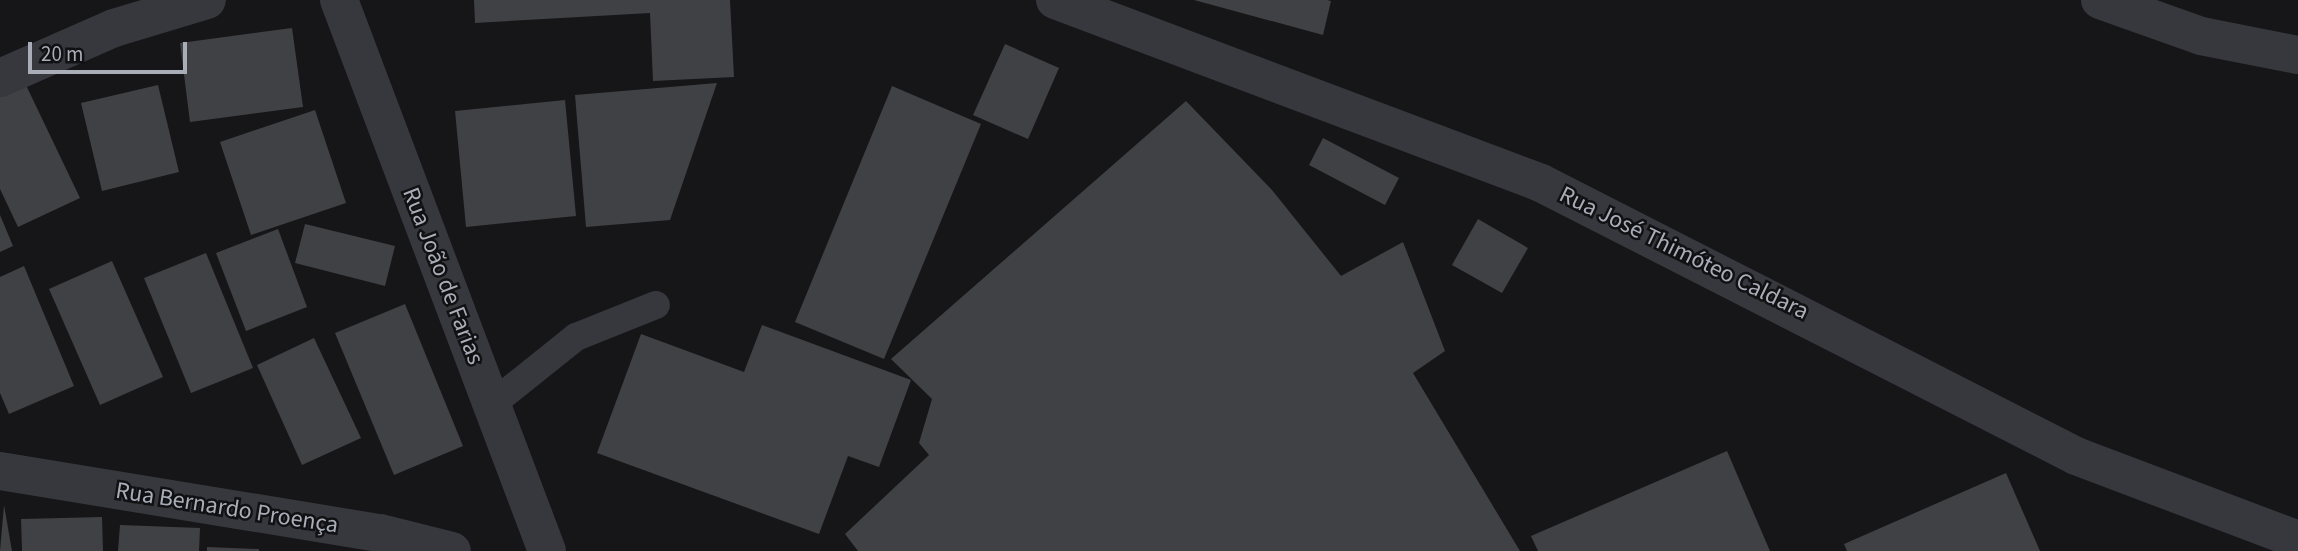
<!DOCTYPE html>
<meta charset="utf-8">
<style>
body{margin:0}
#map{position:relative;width:2298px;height:551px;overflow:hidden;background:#161618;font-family:"Source Sans 3",sans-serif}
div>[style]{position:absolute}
.building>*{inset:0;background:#404145}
.service>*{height:28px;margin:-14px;padding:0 14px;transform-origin:14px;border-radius:14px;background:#37383d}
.minor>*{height:38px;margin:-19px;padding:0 19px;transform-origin:19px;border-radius:19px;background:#37383d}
.tertiary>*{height:38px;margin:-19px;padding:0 19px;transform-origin:19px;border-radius:19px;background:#37383d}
span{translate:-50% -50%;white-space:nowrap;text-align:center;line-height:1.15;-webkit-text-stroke:5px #111113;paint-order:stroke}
.street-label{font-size:24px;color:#a8adb8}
.scale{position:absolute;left:28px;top:42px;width:159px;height:32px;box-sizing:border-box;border:4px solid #a8adb8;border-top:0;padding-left:9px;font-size:21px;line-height:24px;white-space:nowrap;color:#a8adb8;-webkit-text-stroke:5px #111113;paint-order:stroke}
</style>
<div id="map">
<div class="building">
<i style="clip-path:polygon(474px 0,730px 0,734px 77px,653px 81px,650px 13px,475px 23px)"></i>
<i style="clip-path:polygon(1194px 0,1327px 0,1331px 1px,1323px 35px)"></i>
<i style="clip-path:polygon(292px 28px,303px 107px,190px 122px,180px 43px)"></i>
<i style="clip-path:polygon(1005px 44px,1059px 68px,1028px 139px,973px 115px)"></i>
<i style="clip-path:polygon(25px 83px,80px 198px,18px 227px,0 189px,0 95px)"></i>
<i style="clip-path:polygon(717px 83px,670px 220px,586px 227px,575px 95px)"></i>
<i style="clip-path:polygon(158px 85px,179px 172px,102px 191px,81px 103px)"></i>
<i style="clip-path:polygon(892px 86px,981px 124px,884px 359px,795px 322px)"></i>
<i style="clip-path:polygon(565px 100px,576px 216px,466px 227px,455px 111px)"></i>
<i style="clip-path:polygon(1186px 101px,1272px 190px,1341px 276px,1403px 242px,1445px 351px,1413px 373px,1520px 551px,858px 551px,845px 534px,929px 455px,919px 443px,932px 399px,891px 359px)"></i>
<i style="clip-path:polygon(315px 110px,346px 203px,251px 235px,220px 142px)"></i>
<i style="clip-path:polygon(1323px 138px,1399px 178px,1385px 205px,1309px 165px)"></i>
<i style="clip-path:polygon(0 215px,13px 246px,0 252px)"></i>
<i style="clip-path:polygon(1478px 219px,1528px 248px,1502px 293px,1452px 265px)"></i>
<i style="clip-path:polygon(305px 224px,395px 246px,385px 286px,295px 263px)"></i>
<i style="clip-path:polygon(278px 229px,307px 307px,246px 331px,216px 253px)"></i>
<i style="clip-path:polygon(206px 253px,253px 368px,191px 393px,144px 278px)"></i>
<i style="clip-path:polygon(112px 261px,163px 377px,100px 405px,49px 289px)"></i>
<i style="clip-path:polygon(24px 266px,74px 386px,9px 414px,0 393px,0 277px)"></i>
<i style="clip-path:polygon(405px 304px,463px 446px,394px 475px,335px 333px)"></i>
<i style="clip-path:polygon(762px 325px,911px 380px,879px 467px,848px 456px,819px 534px,597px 453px,641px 334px,744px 372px)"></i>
<i style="clip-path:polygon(314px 338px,361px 438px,302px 465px,257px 365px)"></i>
<i style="clip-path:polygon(1727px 451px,1770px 551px,1538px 551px,1531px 536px)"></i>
<i style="clip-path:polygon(2006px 473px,2040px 551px,1847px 551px,1844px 544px)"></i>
<i style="clip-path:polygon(4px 505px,12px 551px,0 551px)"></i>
<i style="clip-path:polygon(102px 517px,103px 551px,22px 551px,21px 519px)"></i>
<i style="clip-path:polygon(120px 525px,200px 528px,199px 551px,118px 551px)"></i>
<i style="clip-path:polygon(207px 547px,259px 549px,259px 551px,207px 551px)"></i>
</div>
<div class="service">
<i style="left:491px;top:405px;width:109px;rotate:-38.7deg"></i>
<i style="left:576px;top:337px;width:86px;rotate:-21.8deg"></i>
</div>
<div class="minor">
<i style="left:339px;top:0;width:589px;rotate:69.32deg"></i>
<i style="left:1055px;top:0;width:519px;rotate:20.63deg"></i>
<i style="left:1541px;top:183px;width:601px;rotate:27.03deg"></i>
<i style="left:2076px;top:456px;width:237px;rotate:20.7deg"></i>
<i style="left:2100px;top:0;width:107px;rotate:19.6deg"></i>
<i style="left:2201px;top:36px;width:99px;rotate:11.1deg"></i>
<i style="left:0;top:78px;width:124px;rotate:-23.7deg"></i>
<i style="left:114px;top:28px;width:97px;rotate:-16.8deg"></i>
</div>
<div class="tertiary">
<i style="left:0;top:471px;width:385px;rotate:9.3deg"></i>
<i style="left:380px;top:533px;width:74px;rotate:14deg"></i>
</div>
<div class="street-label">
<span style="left:1684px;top:253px;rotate:26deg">Rua José Thimóteo Caldara</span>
<span style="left:443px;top:276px;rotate:69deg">Rua João de Farias</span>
<span style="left:227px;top:508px;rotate:9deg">Rua Bernardo Proença</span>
</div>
<div class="scale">20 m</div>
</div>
